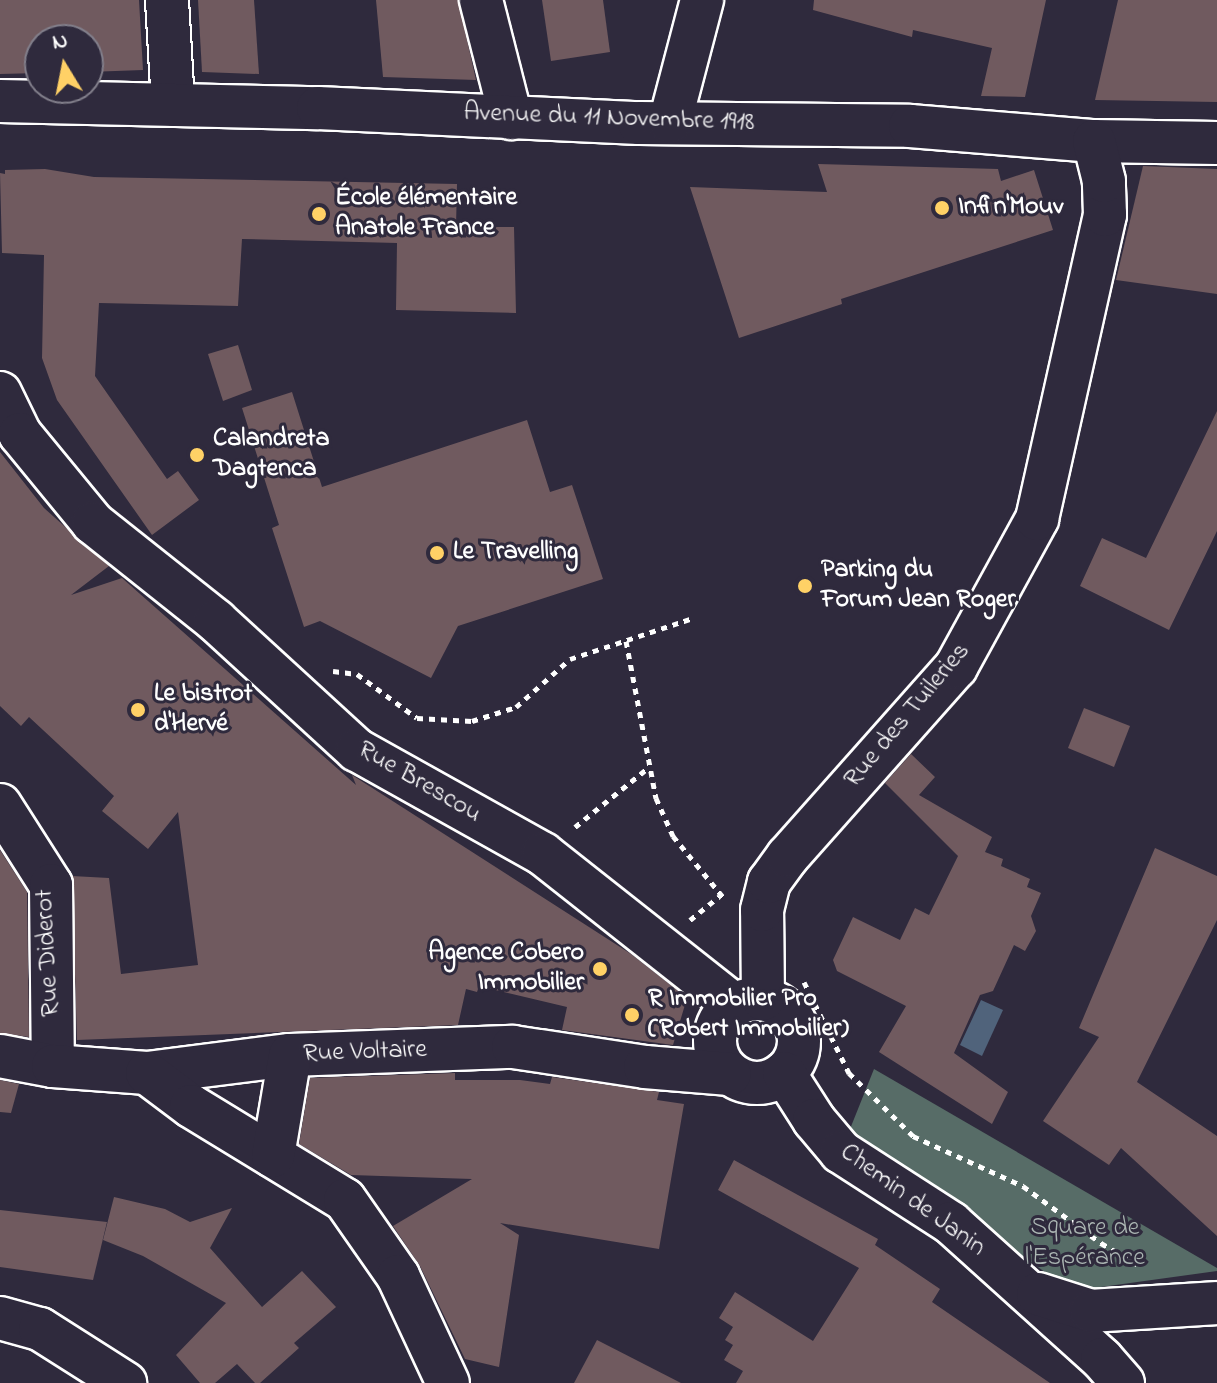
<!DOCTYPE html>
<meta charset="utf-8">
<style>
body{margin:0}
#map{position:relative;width:1217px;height:1383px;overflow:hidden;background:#2f2a3d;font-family:"Indie Flower",sans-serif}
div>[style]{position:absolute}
.green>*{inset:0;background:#576c67}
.water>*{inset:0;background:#50637b}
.building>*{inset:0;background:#705a5f}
.path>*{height:5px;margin-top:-2.5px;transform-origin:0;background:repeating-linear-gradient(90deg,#fff 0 6px,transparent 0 12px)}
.roads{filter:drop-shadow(2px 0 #fff) drop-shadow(-2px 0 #fff) drop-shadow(0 2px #fff) drop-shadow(0 -2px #fff)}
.minor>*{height:42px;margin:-21px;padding:0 21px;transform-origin:21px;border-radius:21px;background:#2f2a3d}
.minor>.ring{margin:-21px;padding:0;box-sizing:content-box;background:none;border:42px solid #2f2a3d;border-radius:50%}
.dots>*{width:22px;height:22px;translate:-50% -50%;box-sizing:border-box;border:4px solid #2f2a3d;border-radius:50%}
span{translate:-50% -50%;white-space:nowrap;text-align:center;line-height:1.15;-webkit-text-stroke:6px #2f2a3d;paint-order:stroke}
.street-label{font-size:26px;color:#fff}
.poi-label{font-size:26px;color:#fff;font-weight:700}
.left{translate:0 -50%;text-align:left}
.right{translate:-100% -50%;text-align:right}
.park-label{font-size:26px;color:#abb6b3}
.north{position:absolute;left:24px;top:24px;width:80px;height:80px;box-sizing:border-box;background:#2f2a3d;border:2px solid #827f8b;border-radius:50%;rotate:350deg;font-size:22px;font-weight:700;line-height:32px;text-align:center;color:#fff}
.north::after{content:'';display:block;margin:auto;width:28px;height:36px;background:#ffd166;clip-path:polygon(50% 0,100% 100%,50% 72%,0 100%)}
</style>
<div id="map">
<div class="green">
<i style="clip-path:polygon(874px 1069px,1217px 1268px,1217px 1271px,1072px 1291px,848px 1134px)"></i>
</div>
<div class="water">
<i style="clip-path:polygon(981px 1000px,1003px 1010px,982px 1056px,960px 1045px)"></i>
</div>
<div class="building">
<i style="clip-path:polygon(0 0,139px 0,143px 70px,88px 72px,88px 40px,40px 40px,40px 73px,0 74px)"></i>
<i style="clip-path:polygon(198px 0,254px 0,259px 74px,202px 72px)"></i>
<i style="clip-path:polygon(376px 0,458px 0,476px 80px,383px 77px)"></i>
<i style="clip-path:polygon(542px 0,603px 0,610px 52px,551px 61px)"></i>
<i style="clip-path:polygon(814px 0,1046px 0,1025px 97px,981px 96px,992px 48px,913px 30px,912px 37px,813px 10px)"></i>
<i style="clip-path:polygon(1118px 0,1217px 0,1217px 102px,1095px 100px)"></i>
<i style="clip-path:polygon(818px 164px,998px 169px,1001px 181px,1034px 170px,1053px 230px,841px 299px,842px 304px,739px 338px,690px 187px,827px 192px)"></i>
<i style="clip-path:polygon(1143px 166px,1217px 169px,1217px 294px,1116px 280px)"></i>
<i style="clip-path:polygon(45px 169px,94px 177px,457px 184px,456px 227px,514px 227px,516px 313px,396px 310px,397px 243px,242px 239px,238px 306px,99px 303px,95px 376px,167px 479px,178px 471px,199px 500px,152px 535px,57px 400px,42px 358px,44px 255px,2px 253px,0 173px,5px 174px,5px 170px)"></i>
<i style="clip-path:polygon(238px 345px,252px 390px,223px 401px,208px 354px)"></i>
<i style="clip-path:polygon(292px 392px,322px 487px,527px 420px,550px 492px,572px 485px,603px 579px,458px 626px,431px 678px,320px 621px,304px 627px,272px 528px,279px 525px,242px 408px)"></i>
<i style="clip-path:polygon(1217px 411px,1217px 531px,1169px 630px,1080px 586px,1102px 538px,1146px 558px)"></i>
<i style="clip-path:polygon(0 452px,44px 508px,109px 566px,71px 595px,122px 578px,356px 785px,352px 775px,631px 954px,687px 998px,673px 1045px,562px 1030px,567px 1007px,479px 986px,477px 992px,466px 989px,458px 1025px,77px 1040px,72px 876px,109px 878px,121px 974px,198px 965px,178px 812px,148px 849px,102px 811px,114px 796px,29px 717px,21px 726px,0 706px)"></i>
<i style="clip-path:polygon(1084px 708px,1130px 726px,1114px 767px,1068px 748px)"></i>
<i style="clip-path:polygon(911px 754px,935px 777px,919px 795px,992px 837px,985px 852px,1003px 859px,1001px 866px,1030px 879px,1027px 887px,1041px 893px,1031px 916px,1036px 931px,1025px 951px,1014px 945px,993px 991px,980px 995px,954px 1053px,1008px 1092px,992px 1124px,879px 1052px,906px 1006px,837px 971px,833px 960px,853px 917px,900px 940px,915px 908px,929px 915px,958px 856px,885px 783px)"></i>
<i style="clip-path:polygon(1155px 848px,1217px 876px,1217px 920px,1137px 1082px,1217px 1136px,1217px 1236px,1121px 1148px,1109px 1165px,1043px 1121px,1099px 1037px,1079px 1028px)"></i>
<i style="clip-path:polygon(0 850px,27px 892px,29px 1037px,0 1033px)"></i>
<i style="clip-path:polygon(455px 1073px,455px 1080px,520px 1080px,550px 1084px,552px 1077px,659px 1092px,657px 1100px,684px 1104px,659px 1249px,500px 1223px,519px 1235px,499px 1367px,465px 1359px,420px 1266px,393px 1226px,472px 1179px,351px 1175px,299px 1144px,310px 1078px)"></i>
<i style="clip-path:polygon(0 1080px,19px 1084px,11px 1113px,0 1112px)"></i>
<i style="clip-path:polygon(734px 1160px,878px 1239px,875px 1245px,940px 1289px,932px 1302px,1050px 1383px,736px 1383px,743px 1371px,724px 1360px,733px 1345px,725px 1340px,733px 1327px,719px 1318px,735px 1292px,813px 1341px,859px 1268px,718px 1190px)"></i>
<i style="clip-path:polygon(114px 1197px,165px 1209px,190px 1222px,232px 1208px,210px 1248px,262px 1307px,302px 1271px,336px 1307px,294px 1343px,299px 1348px,260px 1383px,255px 1383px,237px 1364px,215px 1383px,200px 1383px,176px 1355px,226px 1303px,143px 1256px,103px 1240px)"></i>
<i style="clip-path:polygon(0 1210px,107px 1222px,93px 1280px,0 1267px)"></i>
<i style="clip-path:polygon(597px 1340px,681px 1383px,574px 1383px)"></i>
</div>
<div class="path">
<i style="left:626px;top:641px;width:160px;rotate:79.2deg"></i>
<i style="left:656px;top:798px;width:42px;rotate:65.9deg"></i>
<i style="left:673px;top:836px;width:80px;rotate:50.6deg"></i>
<i style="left:333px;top:671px;width:24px;rotate:7deg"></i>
<i style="left:357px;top:674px;width:74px;rotate:36.3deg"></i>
<i style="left:417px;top:718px;width:55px;rotate:3.1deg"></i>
<i style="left:472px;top:721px;width:46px;rotate:-17.7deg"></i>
<i style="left:516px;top:707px;width:72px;rotate:-41.6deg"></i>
<i style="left:570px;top:659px;width:130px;rotate:-18.4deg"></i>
<i style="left:575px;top:827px;width:95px;rotate:-39deg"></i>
<i style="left:690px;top:920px;width:38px;rotate:-39deg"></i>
<i style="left:804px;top:982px;width:102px;rotate:63.7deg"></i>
<i style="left:849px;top:1073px;width:90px;rotate:44.5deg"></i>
<i style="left:913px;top:1136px;width:121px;rotate:24.4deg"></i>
<i style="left:1023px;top:1186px;width:97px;rotate:36.2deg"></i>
<i style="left:1101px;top:1243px;width:45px;rotate:30.5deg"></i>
</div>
<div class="roads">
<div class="minor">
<i style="left:167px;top:0;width:105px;rotate:86.7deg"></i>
<i style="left:481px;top:0;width:122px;rotate:75.7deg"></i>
<i style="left:0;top:101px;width:318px;rotate:1.3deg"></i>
<i style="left:318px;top:108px;width:321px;rotate:2.7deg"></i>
<i style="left:639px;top:123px;width:271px;rotate:0.6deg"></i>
<i style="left:910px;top:126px;width:185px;rotate:4.7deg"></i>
<i style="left:1094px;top:141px;width:123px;rotate:0.9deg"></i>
<i style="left:670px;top:122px;width:126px;rotate:-75.3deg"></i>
<i style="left:0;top:393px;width:46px;rotate:64deg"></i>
<i style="left:20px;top:434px;width:115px;rotate:50.6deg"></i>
<i style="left:93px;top:523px;width:157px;rotate:38.5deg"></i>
<i style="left:216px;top:621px;width:191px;rotate:42.5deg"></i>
<i style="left:357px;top:750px;width:213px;rotate:29.2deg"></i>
<i style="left:543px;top:854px;width:243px;rotate:38.3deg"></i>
<i style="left:0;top:805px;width:95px;rotate:57.5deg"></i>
<i style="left:51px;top:885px;width:181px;rotate:89.4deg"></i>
<i class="ring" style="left:715px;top:999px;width:42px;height:42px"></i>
<i style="left:763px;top:999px;width:89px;rotate:-90.6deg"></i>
<i style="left:762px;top:910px;width:29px;rotate:-76deg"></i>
<i style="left:769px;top:882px;width:32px;rotate:-54deg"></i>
<i style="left:788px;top:856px;width:253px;rotate:-48.4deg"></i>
<i style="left:956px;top:667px;width:169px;rotate:-61.3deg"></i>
<i style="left:1037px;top:519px;width:312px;rotate:-77.4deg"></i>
<i style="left:1105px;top:215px;width:34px;rotate:-92deg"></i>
<i style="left:1104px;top:181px;width:41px;rotate:-104deg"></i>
<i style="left:0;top:1056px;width:54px;rotate:10.7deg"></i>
<i style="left:53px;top:1066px;width:94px;rotate:4.3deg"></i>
<i style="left:147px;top:1073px;width:144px;rotate:-7.2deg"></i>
<i style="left:290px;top:1055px;width:223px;rotate:-2.1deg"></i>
<i style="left:513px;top:1047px;width:134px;rotate:8.6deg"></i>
<i style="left:645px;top:1067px;width:85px;rotate:4.7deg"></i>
<i style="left:147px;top:1073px;width:55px;rotate:36.9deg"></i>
<i style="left:191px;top:1106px;width:180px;rotate:31.4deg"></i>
<i style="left:345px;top:1200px;width:93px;rotate:55.1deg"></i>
<i style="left:398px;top:1276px;width:118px;rotate:65deg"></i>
<i style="left:784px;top:1073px;width:56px;rotate:57.4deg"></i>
<i style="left:814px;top:1120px;width:42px;rotate:49.8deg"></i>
<i style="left:841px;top:1152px;width:131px;rotate:32.8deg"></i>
<i style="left:951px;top:1223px;width:203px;rotate:42deg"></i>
<i style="left:1102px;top:1359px;width:32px;rotate:49deg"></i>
<i style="left:273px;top:1156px;width:102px;rotate:-80.4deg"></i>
<i style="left:1038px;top:1294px;width:56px;rotate:17.8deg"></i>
<i style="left:1091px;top:1311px;width:126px;rotate:-3.6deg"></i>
<i style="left:0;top:1318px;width:41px;rotate:15.4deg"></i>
<i style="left:40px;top:1329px;width:101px;rotate:32.4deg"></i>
</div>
</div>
<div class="dots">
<i style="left:942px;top:208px;background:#ffd166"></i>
<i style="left:319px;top:214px;background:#ffd166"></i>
<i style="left:197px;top:455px;background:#ffd166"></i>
<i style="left:437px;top:553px;background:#ffd166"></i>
<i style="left:805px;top:586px;background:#ffd166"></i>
<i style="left:138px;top:710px;background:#ffd166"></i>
<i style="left:600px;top:969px;background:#ffd166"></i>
<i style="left:632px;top:1015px;background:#ffd166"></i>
</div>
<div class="street-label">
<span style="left:609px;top:119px;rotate:2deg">Avenue du 11 Novembre 1918</span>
<span style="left:908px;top:716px;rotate:-50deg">Rue des Tuileries</span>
<span style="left:419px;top:783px;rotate:30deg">Rue Brescou</span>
<span style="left:49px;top:953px;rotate:-93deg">Rue Diderot</span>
<span style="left:365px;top:1053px;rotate:-2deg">Rue Voltaire</span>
<span style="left:912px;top:1201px;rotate:36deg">Chemin de Janin</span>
</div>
<div class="poi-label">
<span class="left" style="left:335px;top:214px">École élémentaire<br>Anatole France</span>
<span class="left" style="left:958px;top:208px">Infin'Mouv</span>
<span class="left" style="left:213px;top:455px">Calandreta<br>Dagtenca</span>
<span class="left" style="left:453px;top:553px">Le Travelling</span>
<span class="left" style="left:821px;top:586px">Parking du<br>Forum Jean Roger</span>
<span class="left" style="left:154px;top:710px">Le bistrot<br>d'Hervé</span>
<span class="right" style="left:584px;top:969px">Agence Cobero<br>Immobilier</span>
<span class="left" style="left:648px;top:1015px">R Immobilier Pro<br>(Robert Immobilier)</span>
</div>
<div class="park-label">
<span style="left:1085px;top:1244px">Square de<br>l'Espérance</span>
</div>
<div class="north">N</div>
</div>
